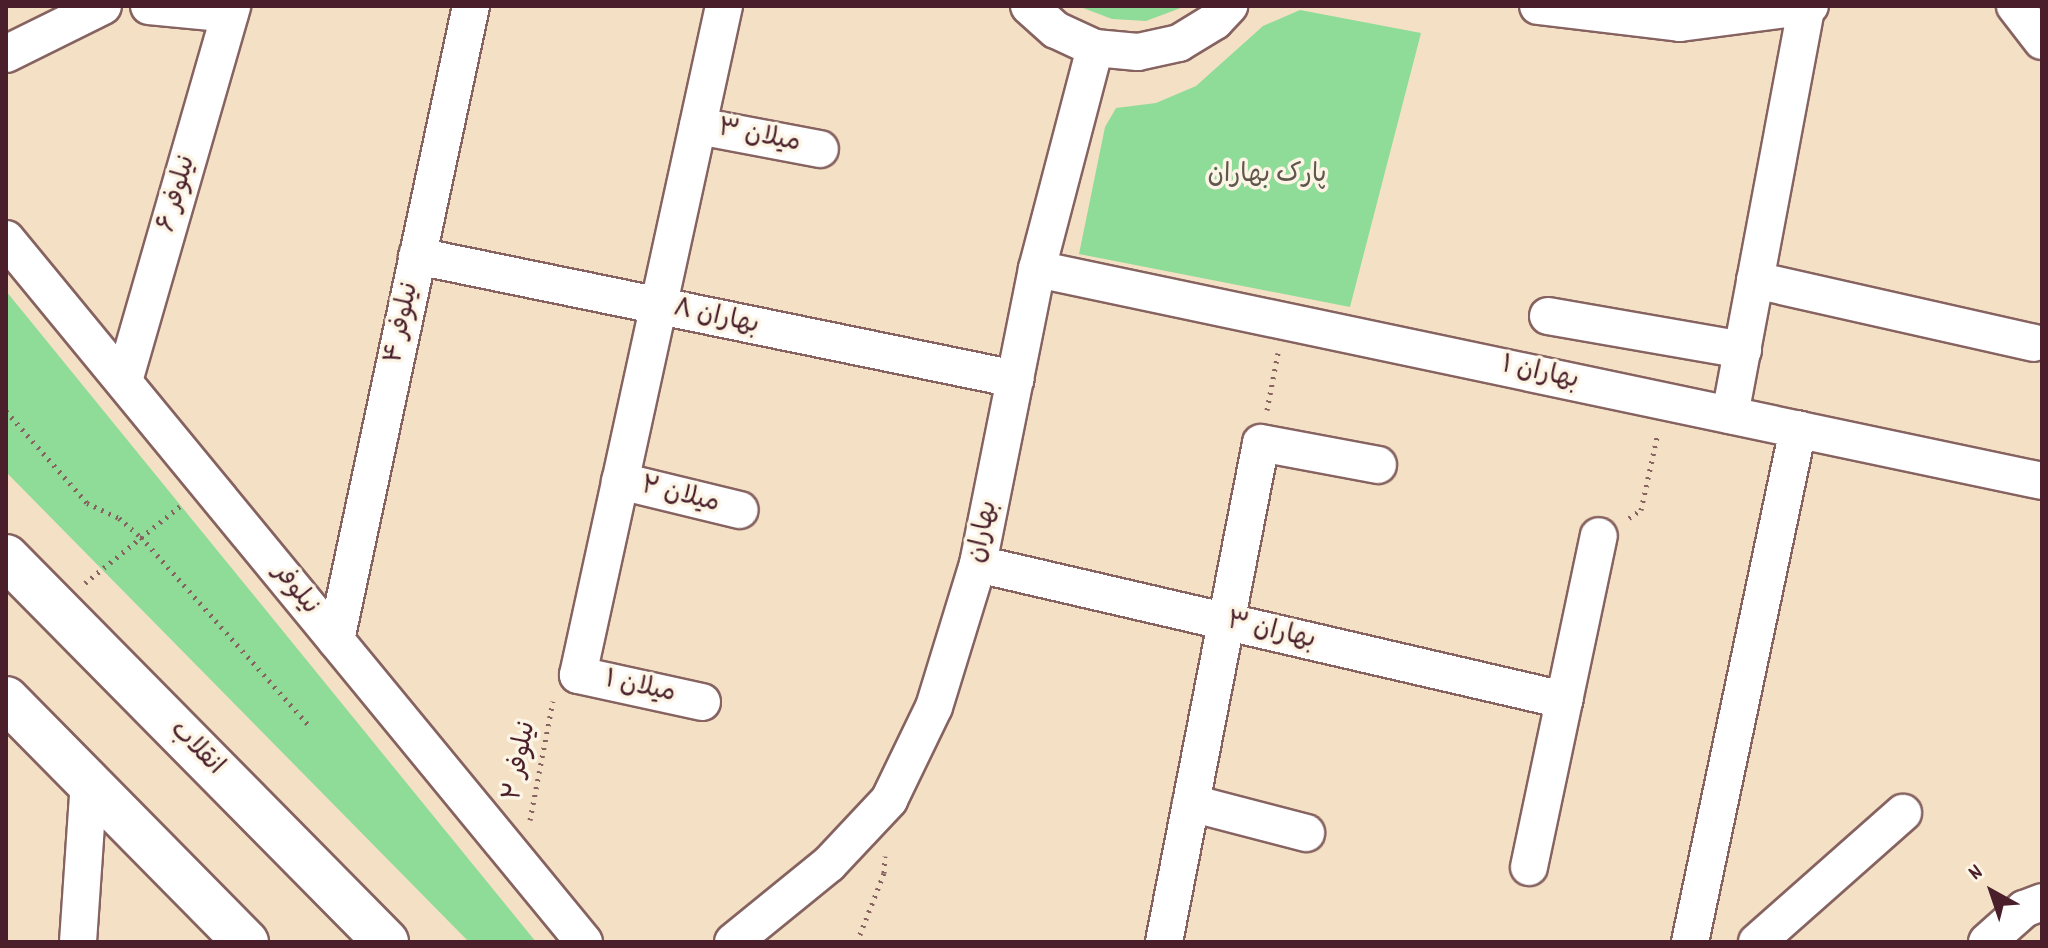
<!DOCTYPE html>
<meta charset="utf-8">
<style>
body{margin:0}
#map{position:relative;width:2048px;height:948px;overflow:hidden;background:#f4e1c5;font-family:Dekko,"Playpen Sans Arabic",sans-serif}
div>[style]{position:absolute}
.green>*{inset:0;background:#8fdb98}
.path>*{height:5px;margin-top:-2.5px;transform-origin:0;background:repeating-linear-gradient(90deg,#866361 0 2px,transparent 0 8px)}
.roads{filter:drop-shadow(2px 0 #866361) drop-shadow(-2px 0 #866361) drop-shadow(0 2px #866361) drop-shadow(0 -2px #866361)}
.minor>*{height:36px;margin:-18px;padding:0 18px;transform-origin:18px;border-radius:18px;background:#fff}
.major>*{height:44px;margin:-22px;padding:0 22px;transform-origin:22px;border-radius:22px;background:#fff}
span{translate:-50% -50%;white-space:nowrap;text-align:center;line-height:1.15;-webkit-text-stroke:7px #fcf5e5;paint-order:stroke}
.street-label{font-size:26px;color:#4a1f2b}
.park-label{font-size:26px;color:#5f574c}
.frame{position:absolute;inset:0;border:8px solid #4a1f2b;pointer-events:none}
.north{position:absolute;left:1952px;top:852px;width:80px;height:80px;-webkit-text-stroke:6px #fcf5e5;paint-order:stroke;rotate:320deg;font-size:22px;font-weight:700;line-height:32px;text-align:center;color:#4a1f2b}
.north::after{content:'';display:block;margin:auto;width:28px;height:36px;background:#4a1f2b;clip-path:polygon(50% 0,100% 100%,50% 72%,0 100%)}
</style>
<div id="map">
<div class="green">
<i style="clip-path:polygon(1078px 6px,1186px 6px,1146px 21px,1112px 19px)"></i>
<i style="clip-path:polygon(1300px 10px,1421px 33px,1350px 307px,1079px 254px,1105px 127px,1116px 108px,1156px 103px,1196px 86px,1263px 26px)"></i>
<i style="clip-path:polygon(6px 291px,536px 942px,469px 942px,6px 472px)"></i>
</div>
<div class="path">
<i style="left:1267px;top:410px;width:58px;rotate:-79.1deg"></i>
<i style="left:6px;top:411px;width:123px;rotate:48.6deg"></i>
<i style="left:87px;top:503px;width:35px;rotate:25deg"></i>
<i style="left:119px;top:518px;width:29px;rotate:41deg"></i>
<i style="left:141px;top:537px;width:254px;rotate:48.3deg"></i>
<i style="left:1629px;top:518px;width:14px;rotate:-34deg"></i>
<i style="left:1641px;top:510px;width:79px;rotate:-77.6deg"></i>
<i style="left:85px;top:583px;width:122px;rotate:-39deg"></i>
<i style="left:530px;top:820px;width:121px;rotate:-79.1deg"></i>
<i style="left:857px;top:942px;width:74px;rotate:-68.6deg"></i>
<i style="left:884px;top:873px;width:17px;rotate:-87deg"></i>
</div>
<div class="roads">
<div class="minor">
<i style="left:149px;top:6px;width:81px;rotate:5.6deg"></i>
<i style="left:1029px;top:6px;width:36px;rotate:42deg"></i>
<i style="left:1056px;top:30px;width:43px;rotate:24.8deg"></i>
<i style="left:1095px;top:48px;width:43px;rotate:5.3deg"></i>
<i style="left:1138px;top:52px;width:42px;rotate:-12.4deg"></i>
<i style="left:1179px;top:43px;width:42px;rotate:-31.4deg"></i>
<i style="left:1215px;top:21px;width:21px;rotate:-47deg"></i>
<i style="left:1538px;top:6px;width:143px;rotate:6.8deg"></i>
<i style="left:1680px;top:23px;width:131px;rotate:-7.5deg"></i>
<i style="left:2015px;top:6px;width:44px;rotate:52.4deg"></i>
<i style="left:6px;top:54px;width:108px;rotate:-26.3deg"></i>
<i style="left:698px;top:126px;width:124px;rotate:10.7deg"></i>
<i style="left:6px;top:239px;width:910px;rotate:50.57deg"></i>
<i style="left:417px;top:256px;width:611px;rotate:11.62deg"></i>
<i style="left:1037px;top:269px;width:1027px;rotate:11.91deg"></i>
<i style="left:1755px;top:280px;width:286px;rotate:12.7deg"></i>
<i style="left:1548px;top:316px;width:198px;rotate:9.9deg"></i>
<i style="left:124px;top:381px;width:390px;rotate:-73.9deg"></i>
<i style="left:1730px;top:415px;width:414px;rotate:-79.4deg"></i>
<i style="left:620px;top:481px;width:123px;rotate:13.6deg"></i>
<i style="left:978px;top:564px;width:602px;rotate:13.07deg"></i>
<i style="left:336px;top:640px;width:648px;rotate:-77.98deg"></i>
<i style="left:702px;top:702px;width:127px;rotate:-167.7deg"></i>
<i style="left:578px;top:675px;width:685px;rotate:-77.69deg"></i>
<i style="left:1191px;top:803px;width:119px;rotate:14.6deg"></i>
<i style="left:1529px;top:867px;width:338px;rotate:-78.1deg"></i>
<i style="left:78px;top:942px;width:160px;rotate:-86.1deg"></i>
<i style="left:733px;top:942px;width:124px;rotate:-39.1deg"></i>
<i style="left:829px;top:864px;width:88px;rotate:-46.8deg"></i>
<i style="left:889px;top:800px;width:103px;rotate:-64.2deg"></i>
<i style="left:934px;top:707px;width:150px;rotate:-72.9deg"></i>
<i style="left:978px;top:564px;width:301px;rotate:-78.7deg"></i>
<i style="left:1037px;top:269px;width:228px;rotate:-75.3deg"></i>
<i style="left:1164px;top:942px;width:508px;rotate:-79deg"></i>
<i style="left:1261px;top:443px;width:119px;rotate:10.6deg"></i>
<i style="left:1690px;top:942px;width:524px;rotate:-78.11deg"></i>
<i style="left:1757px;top:942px;width:195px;rotate:-41.5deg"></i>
<i style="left:1987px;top:942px;width:50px;rotate:-41.7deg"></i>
<i style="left:2024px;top:909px;width:19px;rotate:-21deg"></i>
</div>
<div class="major">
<i style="left:6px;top:557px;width:541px;rotate:45.37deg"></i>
<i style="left:6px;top:699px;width:342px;rotate:45.4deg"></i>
</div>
</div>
<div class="street-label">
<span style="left:759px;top:137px;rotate:11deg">میلان ۳</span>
<span style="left:178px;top:194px;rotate:-74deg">نیلوفر ۶</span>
<span style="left:716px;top:318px;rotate:12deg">بهاران ۸</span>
<span style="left:403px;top:323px;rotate:-78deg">نیلوفر ۴</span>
<span style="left:1540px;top:374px;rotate:12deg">بهاران ۱</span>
<span style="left:680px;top:496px;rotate:14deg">میلان ۲</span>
<span style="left:984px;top:532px;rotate:-78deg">بهاران</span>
<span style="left:295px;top:590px;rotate:51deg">نیلوفر</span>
<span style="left:1271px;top:632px;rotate:13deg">بهاران ۳</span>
<span style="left:640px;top:688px;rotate:12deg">میلان ۱</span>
<span style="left:196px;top:749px;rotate:45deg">انقلاب</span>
<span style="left:521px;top:761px;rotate:-79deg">نیلوفر ۲</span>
</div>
<div class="park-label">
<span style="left:1267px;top:176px">پارک بهاران</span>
</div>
<div class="frame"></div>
<div class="north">N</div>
</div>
